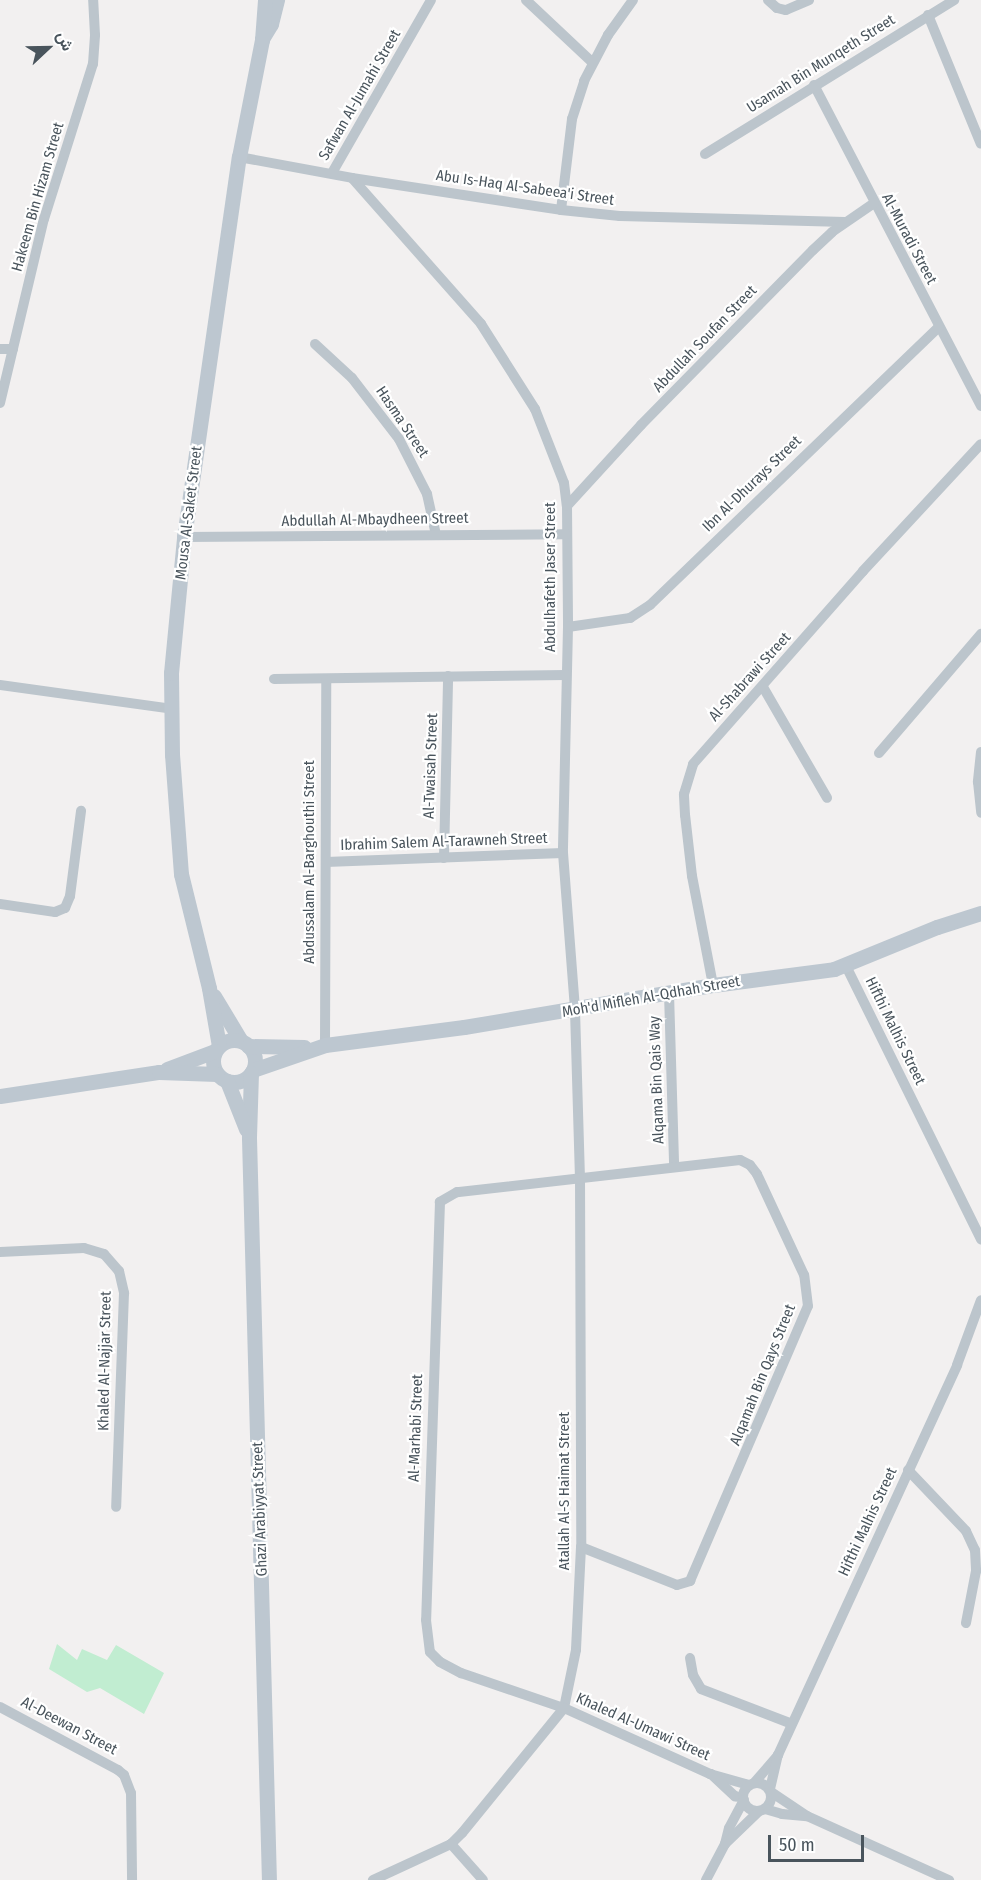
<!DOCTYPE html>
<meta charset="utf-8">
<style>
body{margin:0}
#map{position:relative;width:981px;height:1880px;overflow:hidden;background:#f2f0f0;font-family:"Fira Sans Condensed",Vazirmatn,sans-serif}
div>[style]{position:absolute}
.green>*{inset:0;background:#c1edd1}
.street>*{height:10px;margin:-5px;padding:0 5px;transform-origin:5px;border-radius:5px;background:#bcc5cc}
.street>.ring{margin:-5px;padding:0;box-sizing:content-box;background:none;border:10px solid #bcc5cc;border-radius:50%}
.secondary>*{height:15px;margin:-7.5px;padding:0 7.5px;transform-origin:7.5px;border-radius:7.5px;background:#bdc7d0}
.secondary>.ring{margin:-7.5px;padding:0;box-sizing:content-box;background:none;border:15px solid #bdc7d0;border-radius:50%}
span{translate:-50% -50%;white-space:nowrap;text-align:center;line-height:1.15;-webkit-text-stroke:4.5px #fff;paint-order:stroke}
.street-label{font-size:15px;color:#49545c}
.north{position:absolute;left:18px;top:18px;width:60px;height:60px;-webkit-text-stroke:4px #fff;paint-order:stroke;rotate:68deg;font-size:16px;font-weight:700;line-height:24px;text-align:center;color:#49545c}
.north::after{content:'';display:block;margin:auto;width:21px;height:27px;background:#49545c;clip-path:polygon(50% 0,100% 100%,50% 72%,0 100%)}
.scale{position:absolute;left:768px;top:1835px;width:96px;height:27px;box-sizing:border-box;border:3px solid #49545c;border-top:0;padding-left:8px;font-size:18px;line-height:21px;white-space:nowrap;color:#49545c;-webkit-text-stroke:4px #fff;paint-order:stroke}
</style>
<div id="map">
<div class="green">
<i style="clip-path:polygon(57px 1644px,77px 1660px,82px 1649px,107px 1660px,116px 1645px,164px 1673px,144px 1714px,100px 1688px,87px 1692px,49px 1669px)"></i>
</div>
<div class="street">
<i style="left:526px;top:0;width:91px;rotate:43.2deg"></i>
<i style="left:768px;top:0;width:12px;rotate:42deg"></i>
<i style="left:777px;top:8px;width:9px;rotate:13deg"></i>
<i style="left:786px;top:10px;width:25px;rotate:-23deg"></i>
<i style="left:928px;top:15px;width:139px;rotate:67.7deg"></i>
<i style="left:814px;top:85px;width:362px;rotate:62.5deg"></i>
<i style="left:705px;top:154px;width:293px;rotate:-31.7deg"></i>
<i style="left:239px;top:157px;width:115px;rotate:10.5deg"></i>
<i style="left:352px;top:178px;width:211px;rotate:8.7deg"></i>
<i style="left:561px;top:210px;width:59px;rotate:5.8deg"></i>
<i style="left:620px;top:216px;width:225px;rotate:1.5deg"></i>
<i style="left:332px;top:173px;width:199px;rotate:-60.2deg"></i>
<i style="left:352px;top:178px;width:195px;rotate:48.5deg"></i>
<i style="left:481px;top:324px;width:101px;rotate:57.6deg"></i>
<i style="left:535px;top:409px;width:79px;rotate:68.6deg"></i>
<i style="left:564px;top:483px;width:23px;rotate:83deg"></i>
<i style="left:567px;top:506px;width:121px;rotate:89.5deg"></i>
<i style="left:568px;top:627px;width:226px;rotate:91.3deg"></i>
<i style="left:563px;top:853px;width:157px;rotate:85.6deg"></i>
<i style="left:575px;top:1010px;width:167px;rotate:88.3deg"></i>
<i style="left:580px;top:1177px;width:370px;rotate:89.8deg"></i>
<i style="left:581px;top:1547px;width:103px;rotate:92.8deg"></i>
<i style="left:576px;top:1650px;width:59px;rotate:101.7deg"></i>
<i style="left:564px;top:1708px;width:161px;rotate:129.2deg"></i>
<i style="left:462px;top:1833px;width:16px;rotate:135deg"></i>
<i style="left:451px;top:1844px;width:86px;rotate:155.2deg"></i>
<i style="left:561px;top:210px;width:92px;rotate:-83.1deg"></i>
<i style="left:572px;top:119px;width:40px;rotate:-72deg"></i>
<i style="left:584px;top:81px;width:52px;rotate:-62.4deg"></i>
<i style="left:608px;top:35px;width:43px;rotate:-54.5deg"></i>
<i style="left:315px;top:344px;width:50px;rotate:42.6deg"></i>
<i style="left:352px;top:378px;width:77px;rotate:52.4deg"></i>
<i style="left:399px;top:439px;width:62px;rotate:63deg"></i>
<i style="left:427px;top:494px;width:42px;rotate:77.6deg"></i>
<i style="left:0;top:349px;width:13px"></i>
<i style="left:0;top:403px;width:189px;rotate:-76.6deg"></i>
<i style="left:44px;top:219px;width:163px;rotate:-72.5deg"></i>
<i style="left:93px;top:64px;width:29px;rotate:-86deg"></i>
<i style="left:95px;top:35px;width:35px;rotate:-93deg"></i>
<i style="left:567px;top:506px;width:110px;rotate:-47.6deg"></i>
<i style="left:641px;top:425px;width:245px;rotate:-45.5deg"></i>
<i style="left:813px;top:250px;width:26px;rotate:-43deg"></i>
<i style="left:832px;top:232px;width:51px;rotate:-34.6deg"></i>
<i style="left:184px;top:537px;width:382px;rotate:-0.4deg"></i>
<i style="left:568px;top:627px;width:63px;rotate:-8.3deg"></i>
<i style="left:630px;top:618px;width:24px;rotate:-33deg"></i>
<i style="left:650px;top:605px;width:401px;rotate:-43.9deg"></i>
<i style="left:274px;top:679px;width:292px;rotate:-0.8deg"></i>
<i style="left:0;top:685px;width:174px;rotate:7.9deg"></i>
<i style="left:763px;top:687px;width:128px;rotate:60deg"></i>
<i style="left:981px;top:752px;width:30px;rotate:96deg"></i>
<i style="left:978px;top:782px;width:31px;rotate:84deg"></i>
<i style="left:879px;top:753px;width:157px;rotate:-49.4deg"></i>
<i style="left:444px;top:858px;width:182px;rotate:-88.7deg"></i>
<i style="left:326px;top:862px;width:237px;rotate:-2.2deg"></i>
<i style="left:0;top:904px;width:56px;rotate:8.3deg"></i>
<i style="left:55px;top:912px;width:11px;rotate:-22deg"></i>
<i style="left:65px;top:908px;width:13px;rotate:-67deg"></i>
<i style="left:70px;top:896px;width:86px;rotate:-82.6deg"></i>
<i style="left:846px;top:966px;width:305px;rotate:63.7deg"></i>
<i style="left:713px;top:985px;width:111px;rotate:-100.9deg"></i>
<i style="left:692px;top:876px;width:61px;rotate:-96.5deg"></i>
<i style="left:685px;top:815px;width:21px;rotate:-93deg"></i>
<i style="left:684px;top:794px;width:31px;rotate:-73deg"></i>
<i style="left:693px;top:764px;width:257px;rotate:-48.6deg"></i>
<i style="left:863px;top:571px;width:173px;rotate:-47.1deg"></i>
<i style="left:669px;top:993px;width:173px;rotate:88.3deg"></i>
<i style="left:325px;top:1045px;width:365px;rotate:-89.8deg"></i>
<i style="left:0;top:1252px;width:84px;rotate:-2.7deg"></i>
<i style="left:84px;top:1248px;width:21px;rotate:17deg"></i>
<i style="left:104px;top:1254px;width:23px;rotate:49deg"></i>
<i style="left:119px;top:1271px;width:23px;rotate:77deg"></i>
<i style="left:124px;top:1293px;width:214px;rotate:92.1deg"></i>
<i style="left:908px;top:1470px;width:84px;rotate:46.4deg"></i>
<i style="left:966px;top:1531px;width:21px;rotate:65deg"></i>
<i style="left:975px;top:1550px;width:21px;rotate:87deg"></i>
<i style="left:976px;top:1571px;width:53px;rotate:100.9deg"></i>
<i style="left:581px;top:1547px;width:103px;rotate:21.6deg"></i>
<i style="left:677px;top:1585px;width:14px;rotate:-17deg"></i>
<i style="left:690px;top:1581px;width:299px;rotate:-66.8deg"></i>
<i style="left:808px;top:1306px;width:31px;rotate:-97deg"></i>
<i style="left:804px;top:1275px;width:111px;rotate:-115deg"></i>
<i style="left:757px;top:1174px;width:11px;rotate:-128deg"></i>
<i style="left:750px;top:1165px;width:11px;rotate:-153deg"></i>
<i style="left:740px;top:1160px;width:285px;rotate:173.5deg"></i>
<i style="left:457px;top:1192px;width:20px;rotate:150deg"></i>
<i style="left:440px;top:1202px;width:418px;rotate:91.9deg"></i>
<i style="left:426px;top:1620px;width:32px;rotate:83deg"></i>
<i style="left:430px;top:1652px;width:14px;rotate:45deg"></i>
<i style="left:440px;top:1662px;width:24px;rotate:28deg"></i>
<i style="left:461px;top:1673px;width:109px;rotate:18.8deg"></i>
<i style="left:564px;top:1708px;width:160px;rotate:24.3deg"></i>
<i style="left:710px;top:1774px;width:41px;rotate:15.8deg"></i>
<i style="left:690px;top:1658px;width:17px;rotate:80deg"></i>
<i style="left:693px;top:1675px;width:16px;rotate:60deg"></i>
<i style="left:701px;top:1689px;width:97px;rotate:21deg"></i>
<i style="left:0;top:1707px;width:134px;rotate:28.1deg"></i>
<i style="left:118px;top:1770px;width:8px;rotate:40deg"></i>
<i style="left:124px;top:1775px;width:19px;rotate:69deg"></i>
<i style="left:131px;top:1793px;width:87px;rotate:89.3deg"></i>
<i style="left:711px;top:1774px;width:33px;rotate:43deg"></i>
<i style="left:735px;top:1796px;width:8px;rotate:14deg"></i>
<i class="ring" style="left:743px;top:1783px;width:18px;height:18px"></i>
<i style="left:754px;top:1783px;width:37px;rotate:-49deg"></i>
<i style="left:770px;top:1789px;width:35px;rotate:-77deg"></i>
<i style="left:778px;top:1755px;width:429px;rotate:-65.3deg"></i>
<i style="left:957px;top:1365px;width:69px;rotate:-69.7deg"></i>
<i style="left:771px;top:1792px;width:43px;rotate:33.7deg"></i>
<i style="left:807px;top:1816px;width:156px;rotate:24.3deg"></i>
<i style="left:765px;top:1809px;width:18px;rotate:16deg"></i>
<i style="left:782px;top:1814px;width:25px;rotate:5deg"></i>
<i style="left:451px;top:1844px;width:48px;rotate:48.4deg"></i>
<i style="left:725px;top:1844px;width:16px;rotate:-76deg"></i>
<i style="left:729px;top:1828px;width:32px;rotate:-62deg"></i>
<i style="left:706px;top:1880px;width:41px;rotate:-62.2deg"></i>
<i style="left:725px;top:1844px;width:47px;rotate:-44.1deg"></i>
</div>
<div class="secondary">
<i style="left:262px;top:39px;width:17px;rotate:-59deg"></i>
<i style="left:271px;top:24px;width:25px;rotate:-76deg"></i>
<i style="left:214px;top:996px;width:52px;rotate:59deg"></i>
<i class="ring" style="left:213px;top:1040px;width:27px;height:27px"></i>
<i style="left:219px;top:1046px;width:59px;rotate:-99.8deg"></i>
<i style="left:209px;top:988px;width:117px;rotate:-103.8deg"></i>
<i style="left:181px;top:874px;width:119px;rotate:-94.3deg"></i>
<i style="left:172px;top:755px;width:82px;rotate:-90.7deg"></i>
<i style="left:171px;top:673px;width:137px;rotate:-84.5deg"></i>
<i style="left:184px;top:537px;width:384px;rotate:-81.8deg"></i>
<i style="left:239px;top:157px;width:119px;rotate:-78.9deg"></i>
<i style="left:262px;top:40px;width:40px;rotate:-85.7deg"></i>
<i style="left:248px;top:1046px;width:56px;rotate:1deg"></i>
<i style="left:167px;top:1069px;width:51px;rotate:-20.6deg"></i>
<i style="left:253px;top:1070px;width:76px;rotate:-19.1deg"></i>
<i style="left:325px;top:1045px;width:140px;rotate:-7.4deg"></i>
<i style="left:464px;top:1027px;width:253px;rotate:-9.6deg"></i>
<i style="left:713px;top:985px;width:122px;rotate:-7.5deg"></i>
<i style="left:834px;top:969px;width:111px;rotate:-22.2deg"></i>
<i style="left:937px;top:927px;width:46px;rotate:-17.7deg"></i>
<i style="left:251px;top:1073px;width:65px;rotate:91.8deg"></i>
<i style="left:249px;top:1138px;width:742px;rotate:88.46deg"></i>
<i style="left:227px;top:1081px;width:52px;rotate:68.4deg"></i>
<i style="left:0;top:1096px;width:161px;rotate:-8.6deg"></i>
<i style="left:159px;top:1072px;width:58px;rotate:2deg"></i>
</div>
<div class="street-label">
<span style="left:821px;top:64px;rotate:-32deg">Usamah Bin Munqeth Street</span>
<span style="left:360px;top:95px;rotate:-60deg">Safwan Al-Jumahi Street</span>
<span style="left:525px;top:188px;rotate:8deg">Abu Is-Haq Al-Sabeea'i Street</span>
<span style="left:38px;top:197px;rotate:-74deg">Hakeem Bin Hizam Street</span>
<span style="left:909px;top:239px;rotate:62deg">Al-Muradi Street</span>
<span style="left:705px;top:339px;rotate:-46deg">Abdullah Soufan Street</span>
<span style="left:402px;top:422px;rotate:56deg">Hasma Street</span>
<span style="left:752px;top:484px;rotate:-44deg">Ibn Al-Dhurays Street</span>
<span style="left:189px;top:513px;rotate:-83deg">Mousa Al-Saket Street</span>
<span style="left:375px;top:520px;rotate:-1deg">Abdullah Al-Mbaydheen Street</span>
<span style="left:551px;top:577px;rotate:-90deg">Abdulhafeth Jaser Street</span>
<span style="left:750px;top:677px;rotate:-48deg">Al-Shabrawi Street</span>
<span style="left:431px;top:766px;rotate:-88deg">Al-Twaisah Street</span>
<span style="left:444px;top:842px;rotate:-2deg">Ibrahim Salem Al-Tarawneh Street</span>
<span style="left:310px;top:862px;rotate:-90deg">Abdussalam Al-Barghouthi Street</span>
<span style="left:651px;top:997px;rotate:-10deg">Moh'd Mifleh Al-Qdhah Street</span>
<span style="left:895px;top:1031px;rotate:64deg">Hifthi Malhis Street</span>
<span style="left:657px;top:1080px;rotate:-92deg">Alqama Bin Qais Way</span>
<span style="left:105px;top:1361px;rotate:-89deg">Khaled Al-Najjar Street</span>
<span style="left:763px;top:1375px;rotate:-68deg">Alqamah Bin Qays Street</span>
<span style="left:416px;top:1428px;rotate:-88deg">Al-Marhabi Street</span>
<span style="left:565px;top:1491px;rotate:-90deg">Atallah Al-S Haimat Street</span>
<span style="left:260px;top:1509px;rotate:-92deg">Ghazi Arabiyyat Street</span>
<span style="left:868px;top:1522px;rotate:-65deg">Hifthi Malhis Street</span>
<span style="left:69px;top:1726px;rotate:28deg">Al-Deewan Street</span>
<span style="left:643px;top:1727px;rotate:24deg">Khaled Al-Umawi Street</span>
</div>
<div class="north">ش</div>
<div class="scale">50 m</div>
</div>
